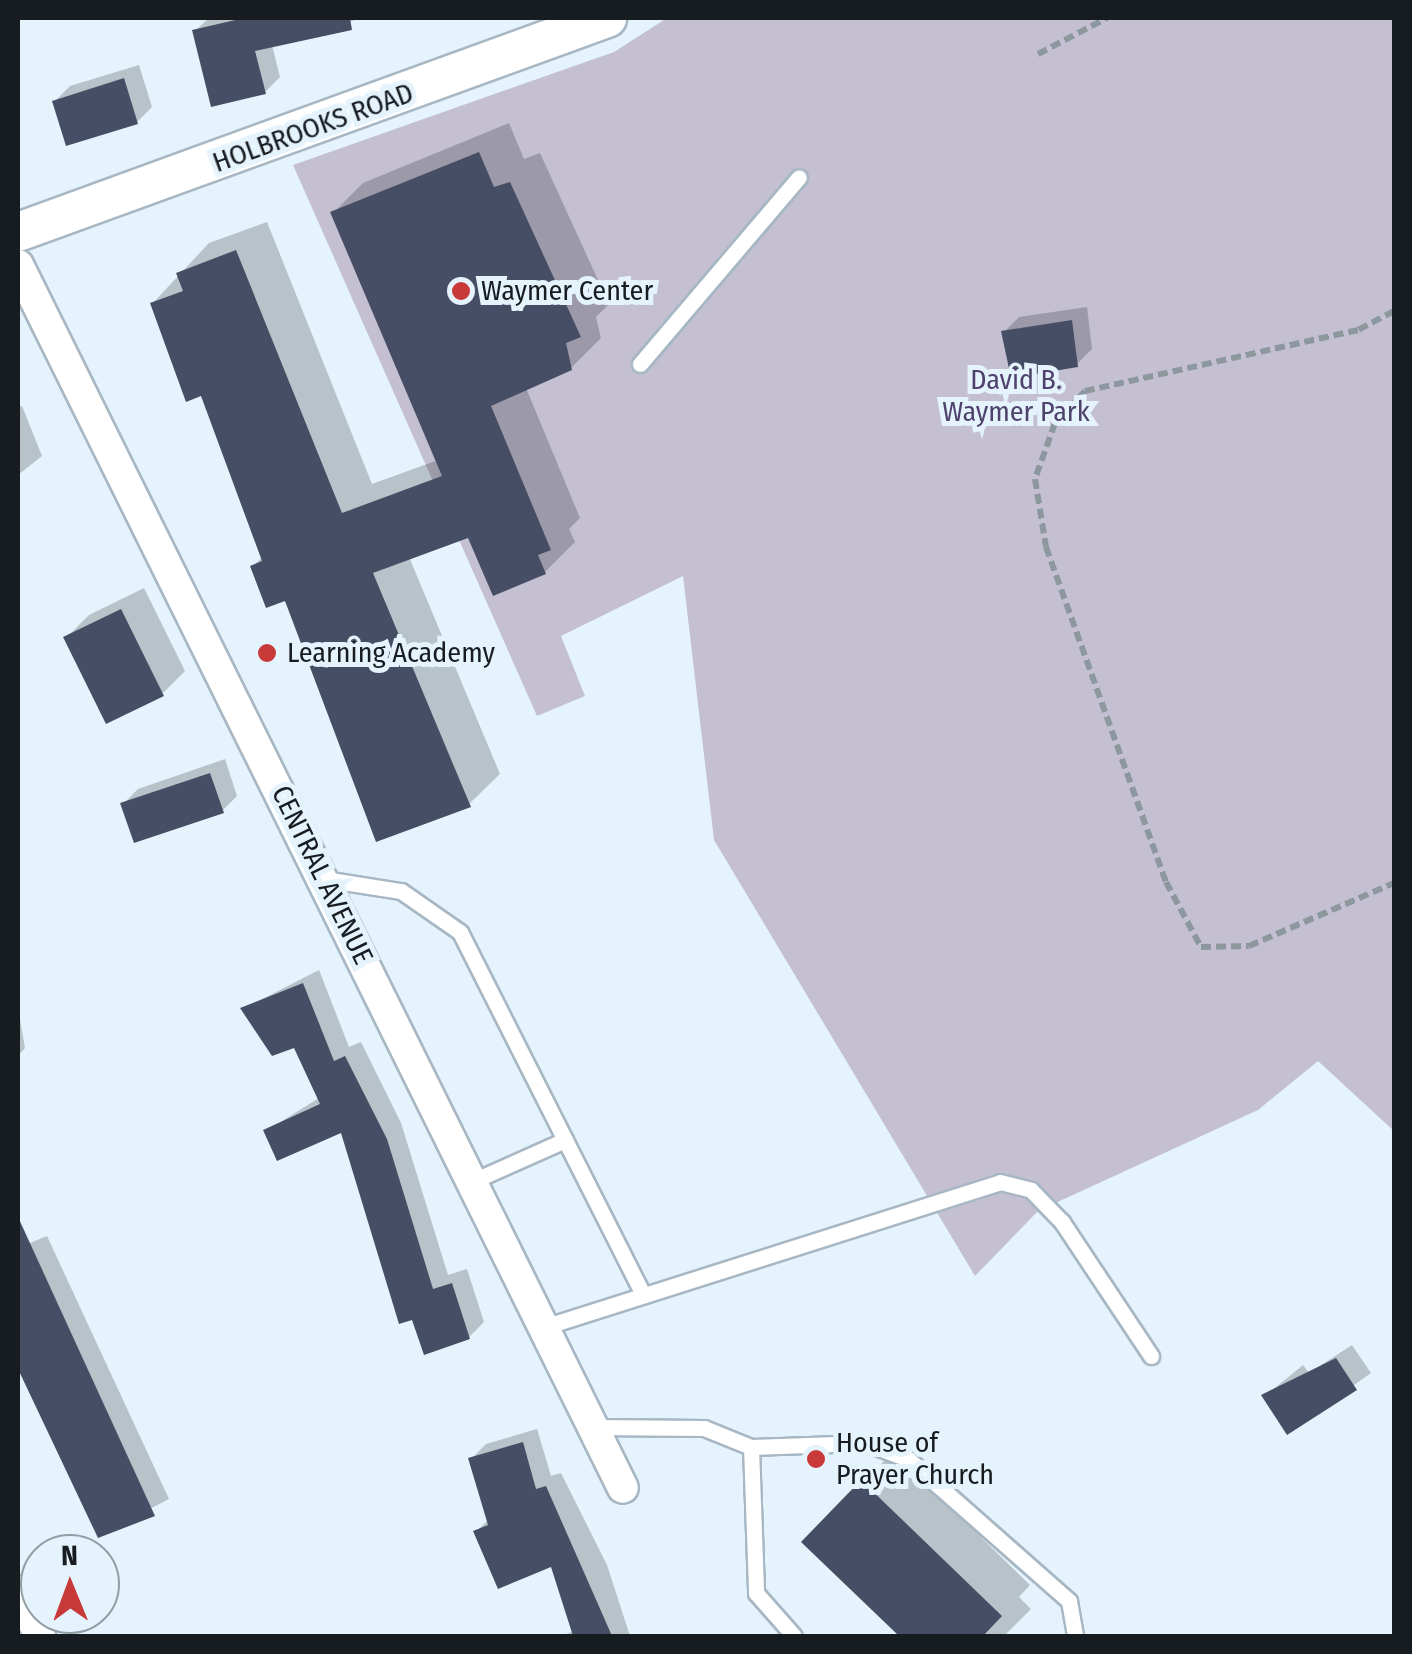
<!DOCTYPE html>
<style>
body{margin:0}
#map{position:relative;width:1412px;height:1654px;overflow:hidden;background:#e5f3fc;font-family:"Fira Sans Condensed",sans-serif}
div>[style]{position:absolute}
.green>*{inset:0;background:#c4c0d2}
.shadow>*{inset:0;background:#0003}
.building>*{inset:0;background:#464e65}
.path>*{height:6px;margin-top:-3px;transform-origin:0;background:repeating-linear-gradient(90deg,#8d979e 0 10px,transparent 0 15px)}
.roads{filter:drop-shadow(2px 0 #a7b7c3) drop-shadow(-2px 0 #a7b7c3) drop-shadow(0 2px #a7b7c3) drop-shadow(0 -2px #a7b7c3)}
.service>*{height:15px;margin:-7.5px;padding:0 7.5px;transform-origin:7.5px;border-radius:7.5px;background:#fff}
.minor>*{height:30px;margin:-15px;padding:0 15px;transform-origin:15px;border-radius:15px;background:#fff}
.tertiary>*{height:38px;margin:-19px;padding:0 19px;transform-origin:19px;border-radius:19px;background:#fff}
.dots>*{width:28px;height:28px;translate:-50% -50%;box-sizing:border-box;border:5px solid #e5f3fc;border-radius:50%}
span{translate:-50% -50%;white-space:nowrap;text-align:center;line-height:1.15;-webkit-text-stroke:10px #e5f3fc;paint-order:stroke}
.street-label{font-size:28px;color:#161c20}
.poi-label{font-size:28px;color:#161c20}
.left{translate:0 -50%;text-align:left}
.park-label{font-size:28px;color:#4f426c}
.frame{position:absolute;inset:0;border:20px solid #161c20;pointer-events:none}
.north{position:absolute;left:20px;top:1534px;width:100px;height:100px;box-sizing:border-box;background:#e5f3fc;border:2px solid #929da4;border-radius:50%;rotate:359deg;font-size:28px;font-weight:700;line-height:40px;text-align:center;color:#161c20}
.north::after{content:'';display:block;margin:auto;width:35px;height:45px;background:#c8393a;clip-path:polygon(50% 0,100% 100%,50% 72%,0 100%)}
</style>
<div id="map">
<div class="green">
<i style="clip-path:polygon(667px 18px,1394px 18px,1394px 1131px,1318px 1061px,1258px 1110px,1038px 1211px,975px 1276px,714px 840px,683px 576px,561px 636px,585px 696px,537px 716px,293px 165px,614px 52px)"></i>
</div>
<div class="shadow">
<i style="clip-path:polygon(209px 18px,362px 18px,272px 45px,280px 77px,265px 92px,195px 31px)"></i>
<i style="clip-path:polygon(139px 65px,152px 107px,137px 122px,55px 101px,70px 86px)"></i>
<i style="clip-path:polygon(509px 123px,524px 159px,540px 153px,609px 304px,596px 317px,601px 338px,571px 368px,526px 388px,580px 518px,569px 529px,575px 542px,545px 572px,469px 534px,409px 557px,500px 774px,469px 804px,253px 567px,263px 556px,203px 393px,152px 304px,209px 243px,267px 222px,372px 484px,438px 460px,333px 213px,363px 183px)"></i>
<i style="clip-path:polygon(1087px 307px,1092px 349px,1077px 364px,1004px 332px,1019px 317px)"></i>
<i style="clip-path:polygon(22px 406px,42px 456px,18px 475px,18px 407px)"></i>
<i style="clip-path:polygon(144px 588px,185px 671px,162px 694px,66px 638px,89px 615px)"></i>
<i style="clip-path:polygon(225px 759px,237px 796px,222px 811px,123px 804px,138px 789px)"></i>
<i style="clip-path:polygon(319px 970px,349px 1047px,361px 1042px,401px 1123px,448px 1275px,467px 1269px,484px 1322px,469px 1337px,425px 1352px,342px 1129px,266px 1131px,319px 1098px,296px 1044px,243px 1009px)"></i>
<i style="clip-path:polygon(18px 1008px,25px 1048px,18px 1056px)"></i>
<i style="clip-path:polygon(47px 1236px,169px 1499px,99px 1535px,18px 1352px,18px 1248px)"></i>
<i style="clip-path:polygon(1352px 1345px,1371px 1373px,1288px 1432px,1265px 1396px,1303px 1365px,1309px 1373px)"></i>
<i style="clip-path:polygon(537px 1429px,551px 1476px,561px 1473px,607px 1565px,630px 1636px,561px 1636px,574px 1631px,552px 1564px,476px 1532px,489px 1519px,471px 1459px,486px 1444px)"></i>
<i style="clip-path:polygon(893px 1452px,1030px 1585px,1019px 1597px,1031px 1609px,1004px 1636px,902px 1636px,804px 1542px)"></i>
</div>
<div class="building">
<i style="clip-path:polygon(244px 18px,350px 18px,352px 30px,255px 51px,266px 94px,211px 107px,192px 30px)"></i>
<i style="clip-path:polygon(124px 78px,138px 124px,66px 146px,52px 101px)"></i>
<i style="clip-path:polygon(479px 152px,494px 187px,510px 182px,581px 337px,566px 343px,572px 370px,491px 406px,551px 550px,538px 555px,546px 574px,493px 596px,468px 538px,373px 573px,471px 807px,376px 842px,285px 601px,266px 608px,250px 566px,262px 561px,201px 396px,186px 402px,150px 303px,183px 291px,176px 273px,236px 250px,342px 513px,442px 476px,330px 212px)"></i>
<i style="clip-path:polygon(1072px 320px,1078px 367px,1011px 378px,1001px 331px)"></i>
<i style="clip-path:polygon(121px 609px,164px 696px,106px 724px,63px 637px)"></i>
<i style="clip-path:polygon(210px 773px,224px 813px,134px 843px,120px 803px)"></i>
<i style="clip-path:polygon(303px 983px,334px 1061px,345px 1056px,387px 1139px,433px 1289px,452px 1283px,470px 1339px,424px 1355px,412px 1320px,399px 1324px,341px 1133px,277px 1161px,263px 1130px,320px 1104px,294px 1048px,272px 1056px,240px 1008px)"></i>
<i style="clip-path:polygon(18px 1217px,155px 1516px,98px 1538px,18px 1369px)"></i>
<i style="clip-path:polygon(1336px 1358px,1357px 1390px,1287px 1435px,1261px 1395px)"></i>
<i style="clip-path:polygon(523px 1442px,536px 1489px,546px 1486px,612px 1636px,573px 1636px,551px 1567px,498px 1589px,473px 1531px,488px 1525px,468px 1458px)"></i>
<i style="clip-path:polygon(861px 1480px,1002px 1616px,983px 1636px,899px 1636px,801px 1542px)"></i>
</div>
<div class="path">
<i style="left:1038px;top:54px;width:78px;rotate:-27.6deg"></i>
<i style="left:1394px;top:311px;width:41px;rotate:152.2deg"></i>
<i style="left:1358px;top:330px;width:280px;rotate:167.4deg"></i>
<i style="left:1085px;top:391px;width:44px;rotate:133.2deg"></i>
<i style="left:1055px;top:423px;width:59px;rotate:109.7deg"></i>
<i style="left:1035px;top:479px;width:69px;rotate:80.8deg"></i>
<i style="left:1046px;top:547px;width:356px;rotate:70.3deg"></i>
<i style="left:1166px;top:882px;width:74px;rotate:61.7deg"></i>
<i style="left:1201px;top:947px;width:48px;rotate:-1.2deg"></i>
<i style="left:1249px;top:946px;width:158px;rotate:-23.5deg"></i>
</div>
<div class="roads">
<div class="service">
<i style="left:640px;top:364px;width:245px;rotate:-49.6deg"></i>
<i style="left:324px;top:879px;width:78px;rotate:8.9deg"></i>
<i style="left:401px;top:891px;width:72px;rotate:34.8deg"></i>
<i style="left:460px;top:932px;width:407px;rotate:63.2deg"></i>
<i style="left:473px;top:1181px;width:101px;rotate:-24deg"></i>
<i style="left:544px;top:1327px;width:478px;rotate:-17.6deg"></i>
<i style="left:1000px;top:1182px;width:32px;rotate:14deg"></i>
<i style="left:1031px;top:1190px;width:45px;rotate:45.9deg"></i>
<i style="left:1062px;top:1222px;width:161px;rotate:56.4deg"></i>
<i style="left:593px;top:1427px;width:111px;rotate:0.5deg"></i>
<i style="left:704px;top:1428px;width:51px;rotate:22deg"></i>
<i style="left:751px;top:1447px;width:114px;rotate:-2deg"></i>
<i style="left:865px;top:1443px;width:46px;rotate:20.4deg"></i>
<i style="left:908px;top:1459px;width:215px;rotate:41.4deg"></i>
<i style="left:1069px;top:1601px;width:36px;rotate:80deg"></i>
<i style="left:751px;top:1447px;width:146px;rotate:88deg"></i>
<i style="left:756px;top:1593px;width:57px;rotate:48.5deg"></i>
</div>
<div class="minor">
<i style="left:18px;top:265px;width:1364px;rotate:63.68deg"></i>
<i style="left:18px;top:1591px;width:50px;rotate:63.9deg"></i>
</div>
<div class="tertiary">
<i style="left:18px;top:232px;width:627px;rotate:-19.97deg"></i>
</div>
</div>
<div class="dots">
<i style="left:461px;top:291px;background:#c8393a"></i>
<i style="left:267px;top:653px;background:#c8393a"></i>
<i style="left:816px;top:1459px;background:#c8393a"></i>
</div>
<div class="street-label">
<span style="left:313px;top:128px;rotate:-20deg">HOLBROOKS ROAD</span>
<span style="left:322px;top:875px;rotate:64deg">CENTRAL AVENUE</span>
</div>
<div class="poi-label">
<span class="left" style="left:481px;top:291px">Waymer Center</span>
<span class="left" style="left:287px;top:653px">Learning Academy</span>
<span class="left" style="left:836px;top:1459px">House of<br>Prayer Church</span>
</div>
<div class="park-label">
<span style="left:1016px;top:396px">David B.<br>Waymer Park</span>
</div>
<div class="frame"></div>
<div class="north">N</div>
</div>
